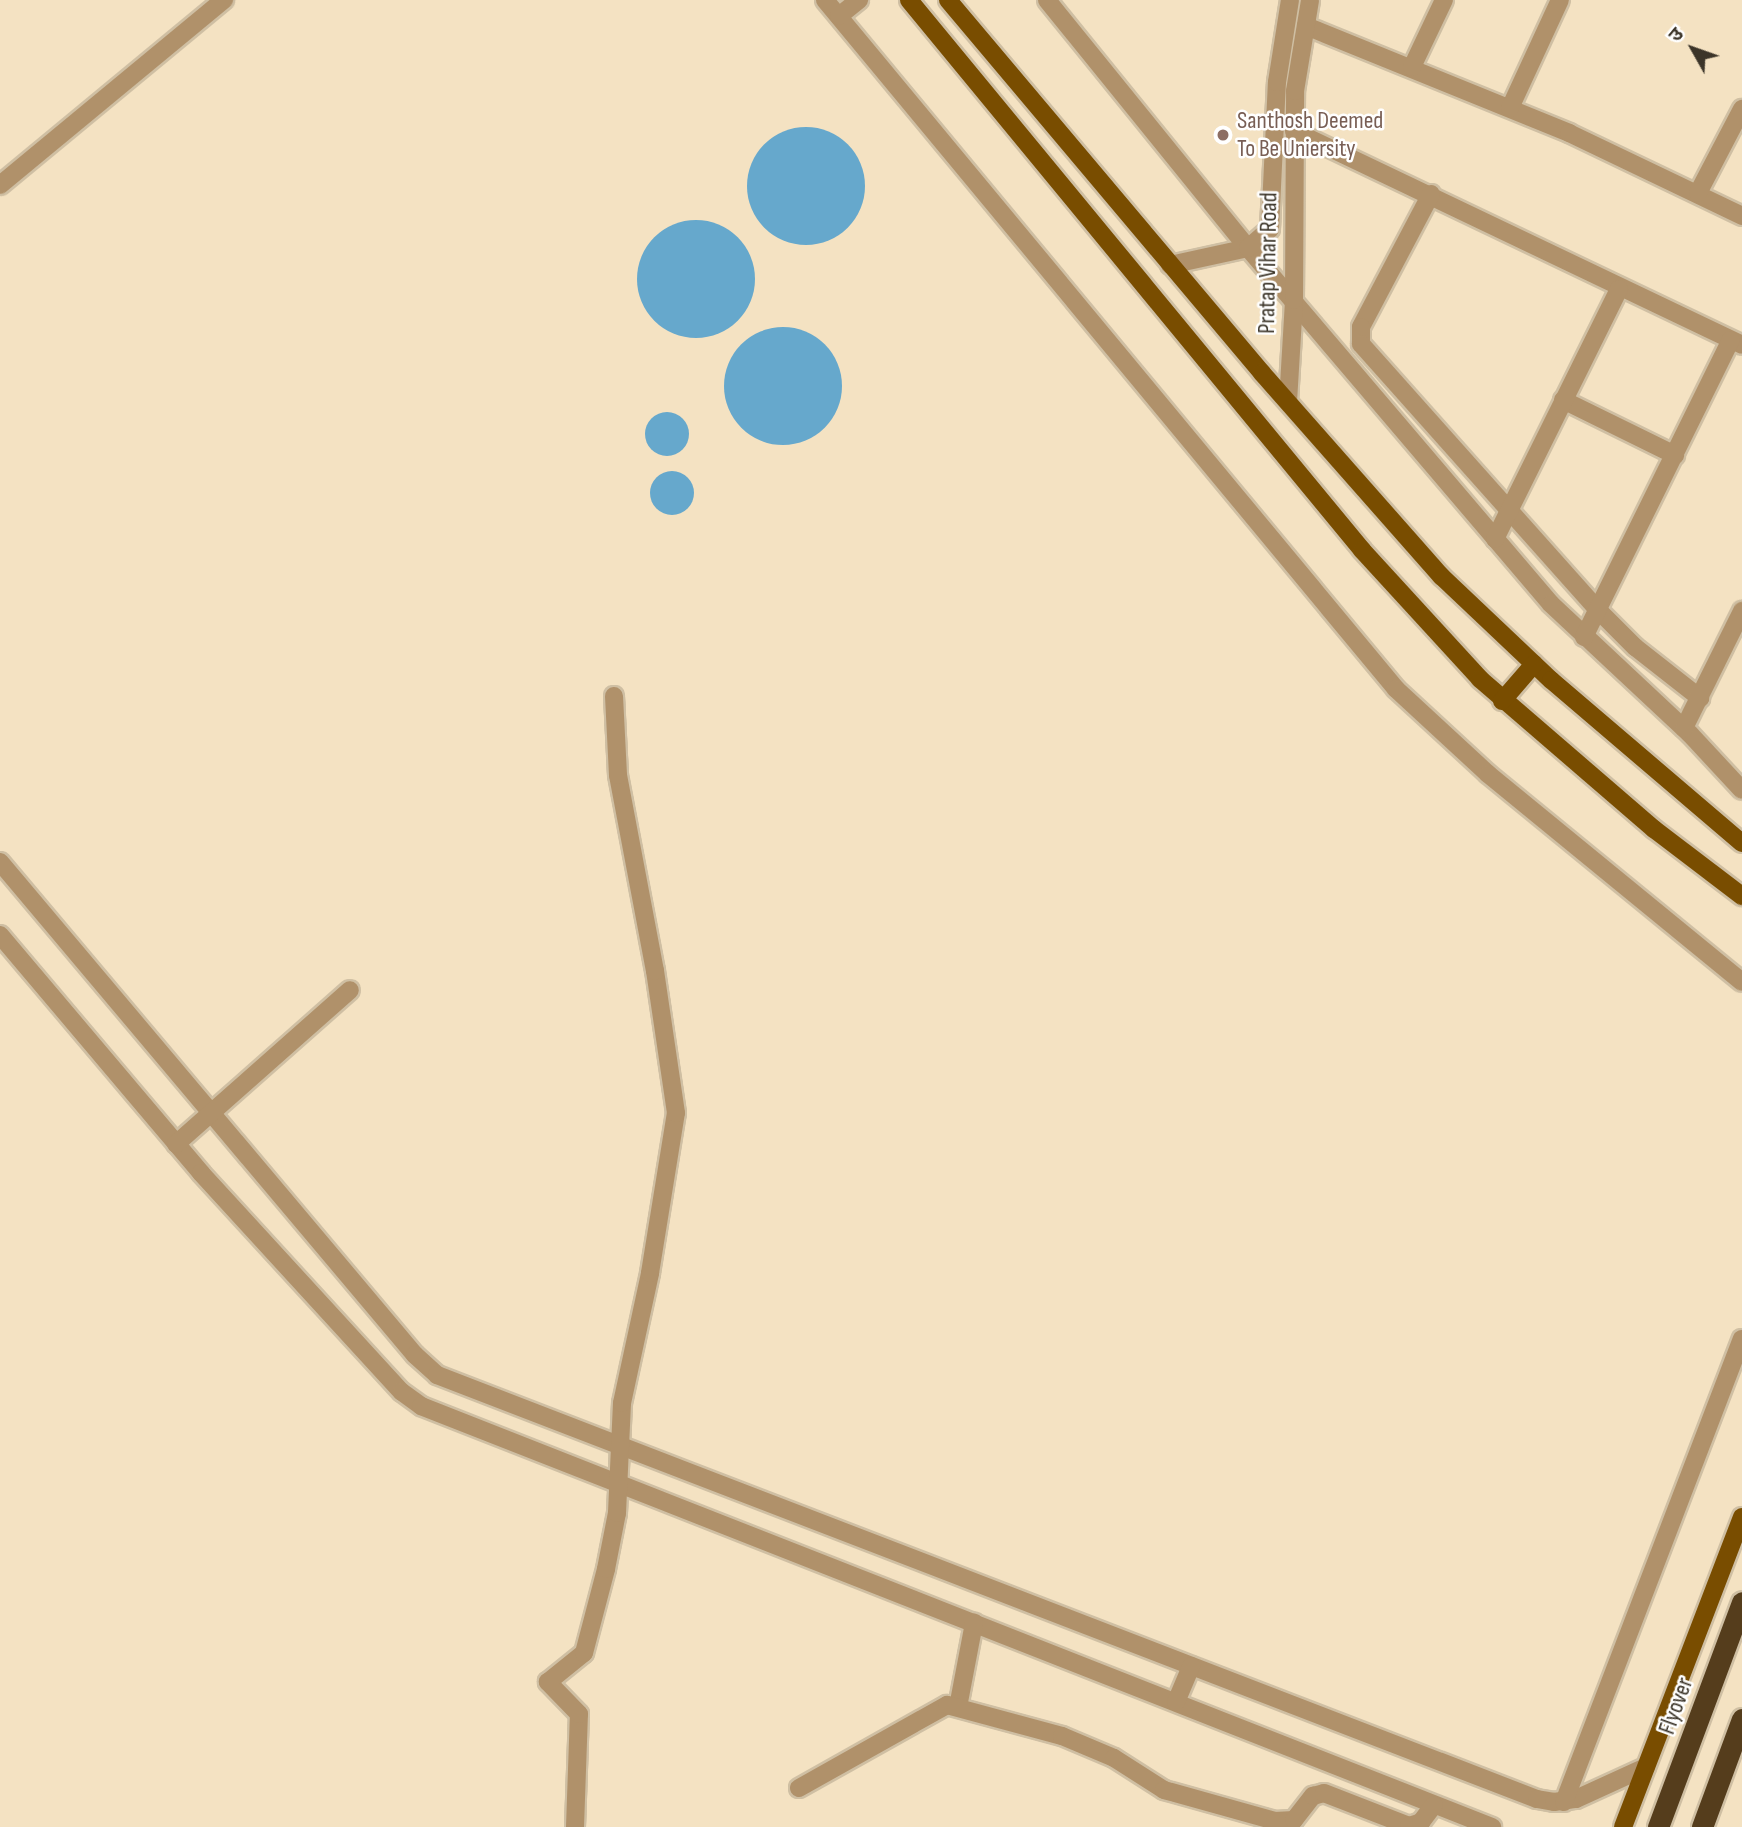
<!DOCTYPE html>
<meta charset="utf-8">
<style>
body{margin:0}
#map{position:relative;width:1742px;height:1827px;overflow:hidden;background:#f4e2c2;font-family:"Sofia Sans Condensed","Noto Sans Devanagari",sans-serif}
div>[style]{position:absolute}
.water>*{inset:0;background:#66a8cc}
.round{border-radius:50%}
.roads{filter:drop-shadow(2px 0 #cfbfa3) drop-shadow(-2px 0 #cfbfa3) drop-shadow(0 2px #cfbfa3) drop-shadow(0 -2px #cfbfa3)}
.minor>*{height:18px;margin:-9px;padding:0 9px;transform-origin:9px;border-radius:9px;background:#b0916a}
.major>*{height:18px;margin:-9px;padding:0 9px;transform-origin:9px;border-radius:9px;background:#794d00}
.highway>*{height:21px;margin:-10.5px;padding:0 10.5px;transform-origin:10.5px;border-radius:10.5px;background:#553d1c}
.dots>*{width:19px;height:19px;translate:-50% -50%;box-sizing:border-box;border:4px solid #fff;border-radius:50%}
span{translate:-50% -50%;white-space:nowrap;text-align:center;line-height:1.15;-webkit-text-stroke:5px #fff;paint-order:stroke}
.education-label{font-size:24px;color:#785e54}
.left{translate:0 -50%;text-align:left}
.street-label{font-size:24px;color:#3c3529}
.north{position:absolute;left:1658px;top:14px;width:70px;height:70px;-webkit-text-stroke:5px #fff;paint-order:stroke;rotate:310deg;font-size:19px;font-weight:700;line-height:28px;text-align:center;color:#3c3529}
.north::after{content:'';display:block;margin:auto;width:24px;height:32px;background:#3c3529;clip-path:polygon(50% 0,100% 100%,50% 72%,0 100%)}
</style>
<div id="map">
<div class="water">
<i class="round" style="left:747px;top:127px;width:118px;height:118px"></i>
<i class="round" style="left:637px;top:220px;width:118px;height:118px"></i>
<i class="round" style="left:724px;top:327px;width:118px;height:118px"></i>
<i class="round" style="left:645px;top:412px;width:44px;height:44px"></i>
<i class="round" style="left:650px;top:471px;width:44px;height:44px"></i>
</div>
<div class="roads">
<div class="minor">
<i style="left:825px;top:0;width:895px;rotate:50.35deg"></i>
<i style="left:1396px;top:689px;width:125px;rotate:42.7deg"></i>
<i style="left:1488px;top:774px;width:328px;rotate:39.3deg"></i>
<i style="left:1047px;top:0;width:319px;rotate:51deg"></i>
<i style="left:1248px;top:248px;width:467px;rotate:49.6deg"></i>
<i style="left:1551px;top:604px;width:190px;rotate:43.1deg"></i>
<i style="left:1690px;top:734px;width:76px;rotate:47.1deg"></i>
<i style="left:839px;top:16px;width:26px;rotate:-39deg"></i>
<i style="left:1306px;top:26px;width:284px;rotate:22.1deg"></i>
<i style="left:1569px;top:133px;width:192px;rotate:25.6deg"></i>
<i style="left:1412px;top:67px;width:74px;rotate:-64.5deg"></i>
<i style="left:1510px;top:108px;width:119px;rotate:-65.2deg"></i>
<i style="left:1294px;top:131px;width:496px;rotate:25.5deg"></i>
<i style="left:0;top:185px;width:291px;rotate:-39.6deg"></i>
<i style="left:1698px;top:193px;width:95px;rotate:-62.4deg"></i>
<i style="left:1431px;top:194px;width:150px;rotate:117.8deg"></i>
<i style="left:1361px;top:327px;width:17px;rotate:90deg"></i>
<i style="left:1361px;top:344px;width:358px;rotate:48.3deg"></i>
<i style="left:1599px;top:611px;width:51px;rotate:45deg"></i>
<i style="left:1635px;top:647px;width:83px;rotate:38.1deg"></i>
<i style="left:1170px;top:265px;width:80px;rotate:-12.3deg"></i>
<i style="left:1248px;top:248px;width:29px;rotate:-41deg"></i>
<i style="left:1270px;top:229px;width:147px;rotate:-87.3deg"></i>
<i style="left:1277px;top:82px;width:83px;rotate:-81deg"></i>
<i style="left:1563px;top:400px;width:125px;rotate:26.2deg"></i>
<i style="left:1288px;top:402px;width:102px;rotate:-86.6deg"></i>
<i style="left:1294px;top:300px;width:209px;rotate:-89.7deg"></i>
<i style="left:1295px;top:91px;width:92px;rotate:-80.6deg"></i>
<i style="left:1495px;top:539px;width:279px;rotate:-63.6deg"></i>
<i style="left:1584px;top:637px;width:331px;rotate:-63.7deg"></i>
<i style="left:1684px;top:728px;width:131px;rotate:-63.6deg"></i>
<i style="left:0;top:862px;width:644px;rotate:49.91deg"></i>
<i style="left:415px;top:1355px;width:30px;rotate:42deg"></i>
<i style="left:437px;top:1375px;width:1179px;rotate:21.08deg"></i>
<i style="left:1537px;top:1799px;width:17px;rotate:10deg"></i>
<i style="left:1554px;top:1802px;width:22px;rotate:-8deg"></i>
<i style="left:1576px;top:1799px;width:77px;rotate:-24.6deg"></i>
<i style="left:0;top:935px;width:312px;rotate:49.8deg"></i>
<i style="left:201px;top:1173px;width:297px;rotate:47.5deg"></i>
<i style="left:402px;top:1392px;width:24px;rotate:36deg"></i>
<i style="left:421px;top:1406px;width:1151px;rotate:21.46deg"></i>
<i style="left:176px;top:1144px;width:232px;rotate:-41.5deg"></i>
<i style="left:1176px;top:1702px;width:39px;rotate:-67deg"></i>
<i style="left:958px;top:1707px;width:86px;rotate:-79.2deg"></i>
<i style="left:799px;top:1788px;width:170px;rotate:-29.3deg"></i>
<i style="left:947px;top:1705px;width:119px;rotate:15.1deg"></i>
<i style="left:1062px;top:1736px;width:56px;rotate:22.9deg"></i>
<i style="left:1114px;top:1758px;width:59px;rotate:32.6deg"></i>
<i style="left:1164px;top:1790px;width:115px;rotate:15.6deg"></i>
<i style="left:1275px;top:1821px;width:19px;rotate:-3deg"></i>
<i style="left:1294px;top:1820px;width:31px;rotate:-52deg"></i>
<i style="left:1313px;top:1796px;width:11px;rotate:-15deg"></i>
<i style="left:1324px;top:1793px;width:91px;rotate:21.2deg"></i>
<i style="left:1409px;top:1826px;width:13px;rotate:-18deg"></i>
<i style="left:1421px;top:1822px;width:21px;rotate:-53deg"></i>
<i style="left:1564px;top:1802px;width:496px;rotate:-69deg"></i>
<i style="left:575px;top:1827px;width:113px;rotate:-88deg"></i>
<i style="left:579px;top:1714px;width:45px;rotate:-134.1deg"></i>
<i style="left:548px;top:1682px;width:46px;rotate:-38.9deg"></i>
<i style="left:584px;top:1653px;width:87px;rotate:-75.3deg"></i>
<i style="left:606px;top:1569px;width:57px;rotate:-78.9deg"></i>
<i style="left:617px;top:1513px;width:110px;rotate:-87.4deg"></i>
<i style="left:622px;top:1403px;width:133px;rotate:-77.8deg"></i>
<i style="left:650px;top:1273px;width:162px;rotate:-80.8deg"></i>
<i style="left:676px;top:1113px;width:144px;rotate:-98.4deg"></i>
<i style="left:655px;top:971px;width:199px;rotate:-100.7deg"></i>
<i style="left:618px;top:775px;width:79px;rotate:-92.9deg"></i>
</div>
<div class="major">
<i style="left:909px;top:0;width:713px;rotate:50.52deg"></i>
<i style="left:1362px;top:550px;width:175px;rotate:47.5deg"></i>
<i style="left:1480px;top:679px;width:230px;rotate:40.8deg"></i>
<i style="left:1654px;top:829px;width:111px;rotate:37.3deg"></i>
<i style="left:948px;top:0;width:488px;rotate:49.9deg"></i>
<i style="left:1262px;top:373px;width:271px;rotate:48.6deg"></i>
<i style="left:1441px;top:576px;width:151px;rotate:43.4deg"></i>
<i style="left:1551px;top:680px;width:251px;rotate:40.5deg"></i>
<i style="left:1502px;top:701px;width:49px;rotate:-49.1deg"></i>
<i style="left:1623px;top:1827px;width:332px;rotate:-69deg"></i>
</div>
<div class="highway">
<i style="left:1658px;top:1827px;width:240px;rotate:-69.5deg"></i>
<i style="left:1702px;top:1827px;width:115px;rotate:-69.7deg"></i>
</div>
</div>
<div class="dots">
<i style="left:1223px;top:135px;background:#8d6e63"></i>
</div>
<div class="education-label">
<span class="left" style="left:1237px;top:135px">Santhosh Deemed<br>To Be Uniersity</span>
</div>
<div class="street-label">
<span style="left:1268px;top:263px;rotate:-89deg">Pratap Vihar Road</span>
<span style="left:1676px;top:1706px;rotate:-70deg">Flyover</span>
</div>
<div class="north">उ</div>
</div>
